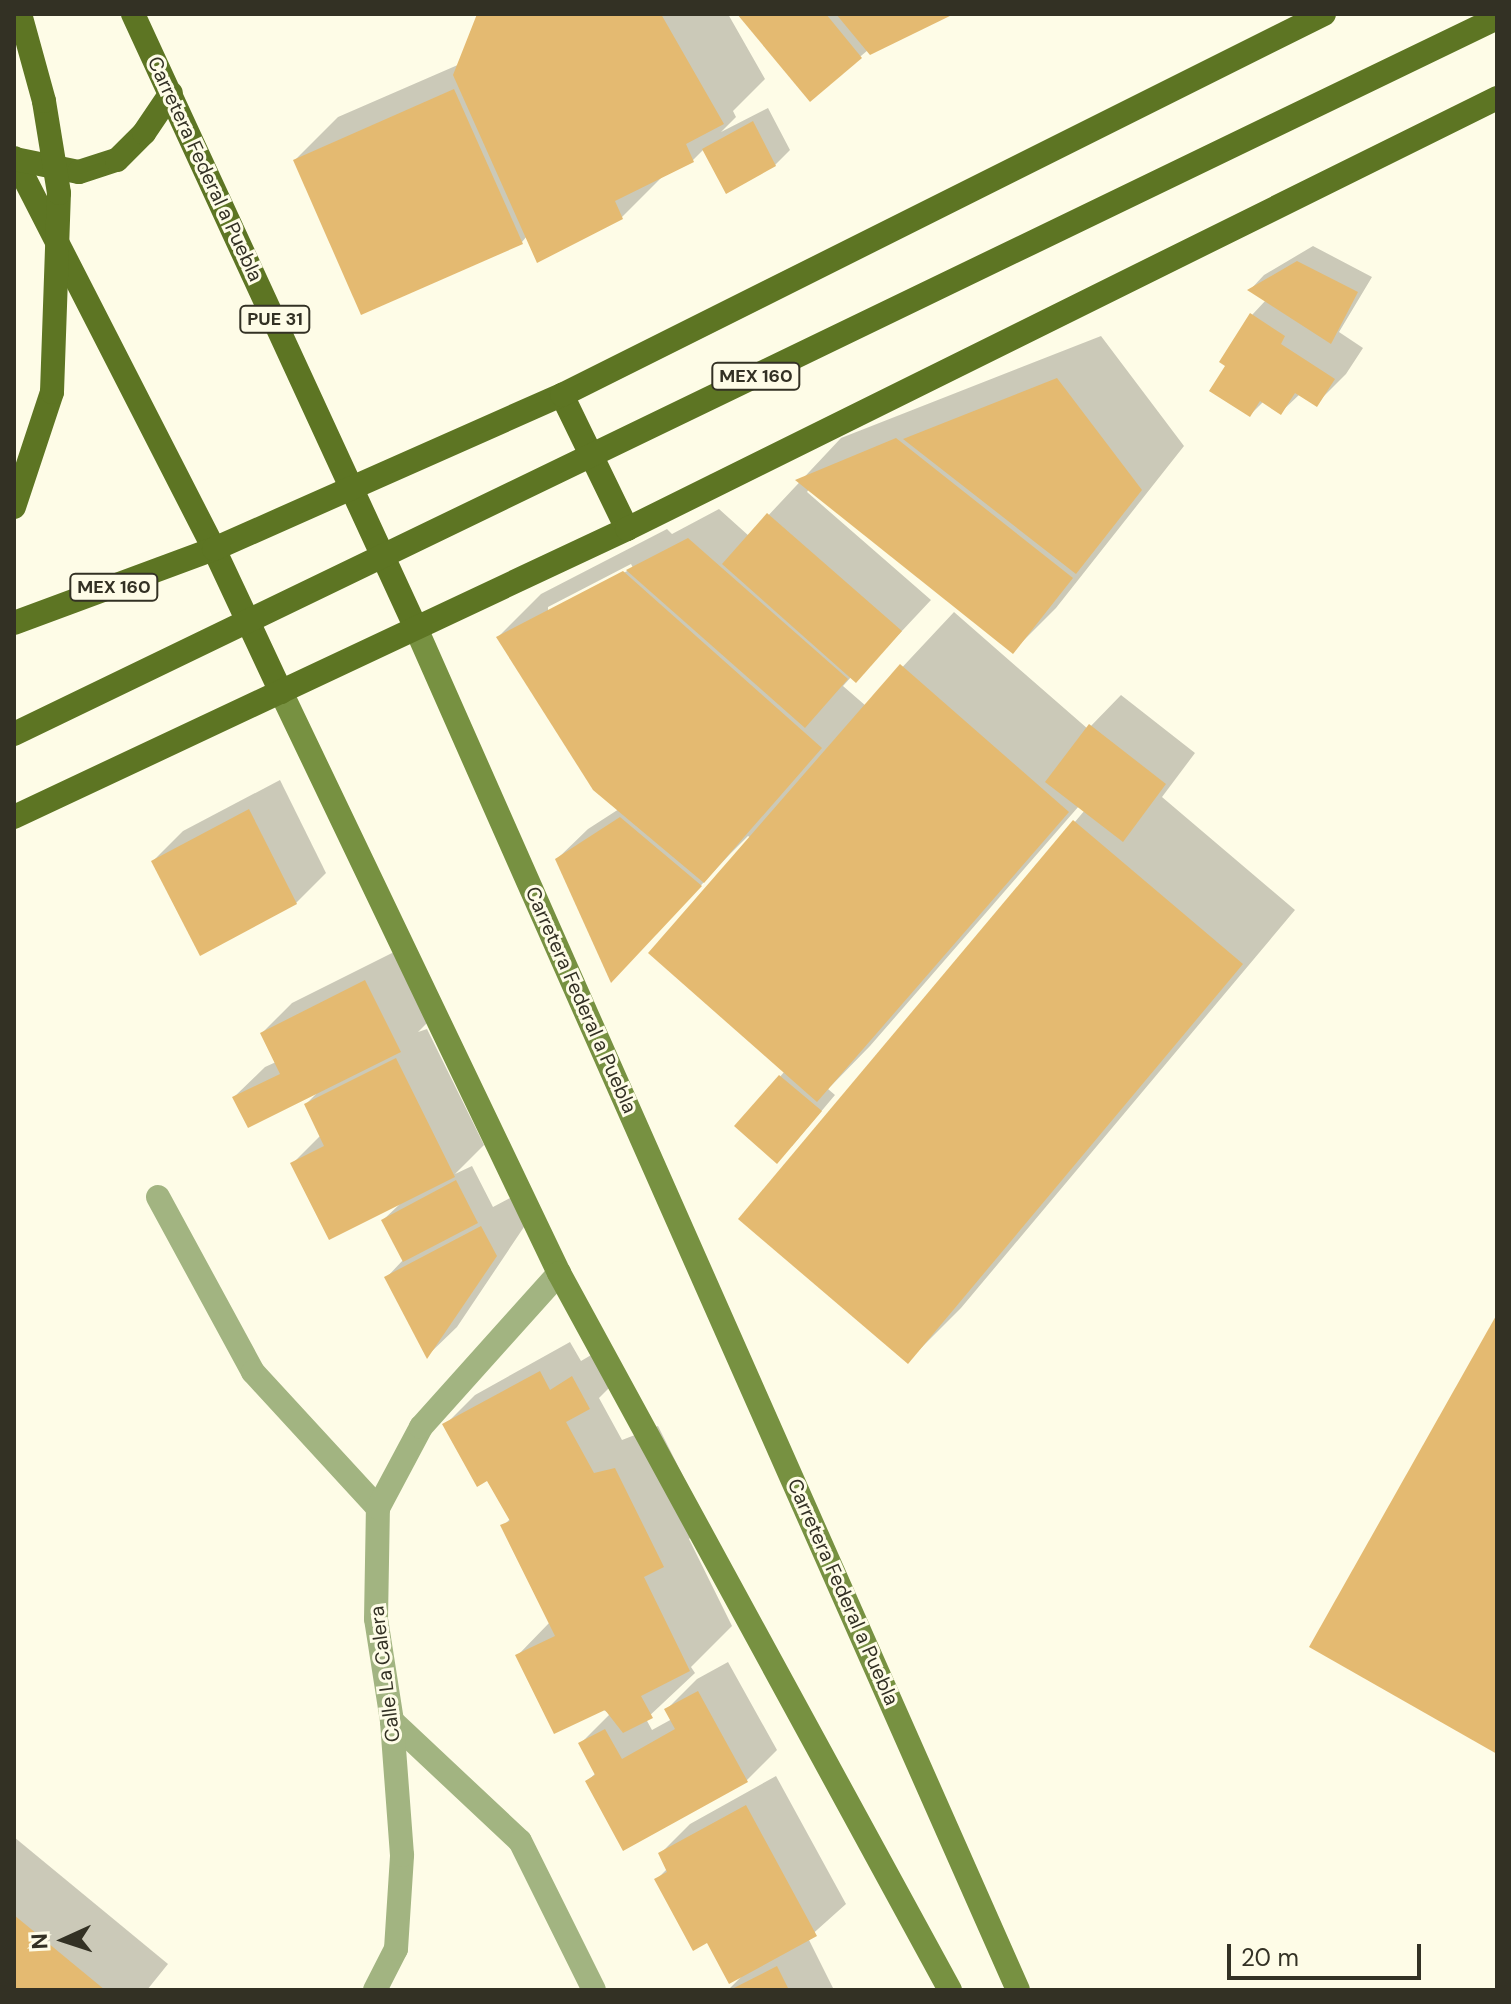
<!DOCTYPE html>
<style>
body{margin:0}
#map{position:relative;width:1511px;height:2004px;overflow:hidden;background:#fefce7;font-family:"DM Sans",sans-serif}
div>[style]{position:absolute}
.shadow>*{inset:0;background:#0003}
.building>*{inset:0;background:#e4ba71}
.lane>*{height:24px;margin:-12px;padding:0 12px;transform-origin:12px;border-radius:12px;background:#a2b481}
.street>*{height:24px;margin:-12px;padding:0 12px;transform-origin:12px;border-radius:12px;background:#a2b481}
.secondary>*{height:24px;margin:-12px;padding:0 12px;transform-origin:12px;border-radius:12px;background:#779141}
.primary>*{height:24px;margin:-12px;padding:0 12px;transform-origin:12px;border-radius:12px;background:#5d7523}
.primary-bridge>*{height:24px;margin:-12px;padding:0 12px;transform-origin:12px;border-radius:12px;background:#5d7523}
span{translate:-50% -50%;white-space:nowrap;text-align:center;line-height:1.15;-webkit-text-stroke:6px #fefce7;paint-order:stroke}
.shield-label span{padding:2px 6px;background:#fefce7;border:2px solid;border-radius:6px;-webkit-text-stroke-width:0}
.shield-label{font-size:18px;color:#333124;font-weight:700}
.street-label{font-size:20px;color:#333124}
.frame{position:absolute;inset:0;border:16px solid #333124;pointer-events:none}
.north{position:absolute;left:24px;top:1900px;width:80px;height:80px;-webkit-text-stroke:6px #fefce7;paint-order:stroke;rotate:267deg;font-size:22px;font-weight:700;line-height:32px;text-align:center;color:#333124}
.north::after{content:'';display:block;margin:auto;width:28px;height:36px;background:#333124;clip-path:polygon(50% 0,100% 100%,50% 72%,0 100%)}
.scale{position:absolute;left:1227px;top:1944px;width:194px;height:36px;box-sizing:border-box;border:4px solid #333124;border-top:0;padding-left:10px;font-size:24px;line-height:28px;white-space:nowrap;color:#333124;-webkit-text-stroke:6px #fefce7;paint-order:stroke}
</style>
<div id="map">
<div class="shadow">
<i style="clip-path:polygon(479px 14px,728px 14px,765px 79px,733px 111px,736px 117px,721px 132px,768px 108px,790px 150px,775px 165px,704px 149px,693px 160px,665px 174px,622px 217px,527px 236px,522px 242px,295px 160px,338px 117px,460px 64px)"></i>
<i style="clip-path:polygon(740px 14px,949px 14px,868px 50px,810px 99px)"></i>
<i style="clip-path:polygon(1313px 246px,1372px 277px,1339px 332px,1363px 348px,1346px 374px,1316px 404px,1300px 394px,1281px 412px,1264px 401px,1250px 415px,1228px 366px,1252px 315px,1266px 300px,1250px 290px,1264px 275px)"></i>
<i style="clip-path:polygon(evenodd,1101px 336px,1184px 446px,1056px 608px,1013px 651px,809px 489px,807px 492px,931px 600px,856px 680px,852px 676px,843px 686px,866px 706px,954px 612px,1088px 729px,1121px 695px,1195px 753px,1162px 797px,1295px 910px,961px 1308px,908px 1361px,741px 1218px,1085px 810px,1079px 806px,870px 1046px,828px 1089px,835px 1095px,792px 1146px,737px 1126px,785px 1071px,751px 838px,748px 836px,730px 854px,641px 950px,557px 859px,588px 829px,619px 809px,498px 637px,541px 594px,667px 529px,672px 534px,719px 509px,749px 536px,841px 438px,1101px 336px,631px 564px,633px 568px,548px 612px,548px 607px,631px 564px)"></i>
<i style="clip-path:polygon(280px 780px,326px 873px,296px 903px,153px 861px,183px 831px)"></i>
<i style="clip-path:polygon(396px 951px,430px 1020px,418px 1032px,427px 1029px,484px 1145px,455px 1174px,472px 1166px,493px 1207px,512px 1197px,526px 1224px,457px 1327px,427px 1356px,386px 1278px,404px 1259px,383px 1220px,401px 1203px,293px 1163px,321px 1135px,306px 1104px,318px 1092px,234px 1097px,265px 1067px,276px 1062px,262px 1033px,292px 1003px)"></i>
<i style="clip-path:polygon(570px 1342px,581px 1361px,603px 1348px,619px 1378px,599px 1398px,622px 1440px,658px 1426px,706px 1522px,689px 1539px,732px 1626px,691px 1667px,695px 1673px,646px 1719px,652px 1730px,672px 1719px,667px 1709px,697px 1679px,728px 1662px,777px 1750px,747px 1780px,587px 1781px,596px 1773px,580px 1744px,610px 1714px,517px 1656px,550px 1622px,503px 1526px,511px 1518px,488px 1478px,445px 1425px,475px 1395px)"></i>
<i style="clip-path:polygon(776px 1776px,846px 1904px,808px 1938px,834px 1990px,728px 1990px,741px 1977px,656px 1880px,668px 1868px,660px 1854px,690px 1824px)"></i>
<i style="clip-path:polygon(14px 1837px,168px 1964px,147px 1990px,14px 1990px)"></i>
</div>
<div class="building">
<i style="clip-path:polygon(477px 14px,661px 14px,724px 124px,686px 144px,694px 162px,615px 201px,623px 219px,537px 263px,453px 75px)"></i>
<i style="clip-path:polygon(737px 14px,826px 14px,862px 58px,810px 102px)"></i>
<i style="clip-path:polygon(836px 14px,954px 14px,870px 55px)"></i>
<i style="clip-path:polygon(454px 89px,523px 244px,361px 315px,293px 160px)"></i>
<i style="clip-path:polygon(753px 121px,776px 166px,726px 194px,702px 149px)"></i>
<i style="clip-path:polygon(1297px 261px,1358px 292px,1331px 344px,1247px 290px)"></i>
<i style="clip-path:polygon(1250px 313px,1285px 336px,1281px 344px,1335px 379px,1317px 407px,1295px 393px,1281px 415px,1260px 401px,1250px 417px,1209px 391px,1225px 366px,1219px 362px)"></i>
<i style="clip-path:polygon(1057px 378px,1142px 490px,1076px 574px,903px 439px)"></i>
<i style="clip-path:polygon(896px 438px,1073px 578px,1013px 654px,795px 480px)"></i>
<i style="clip-path:polygon(767px 513px,902px 631px,856px 683px,722px 564px)"></i>
<i style="clip-path:polygon(688px 538px,848px 679px,805px 728px,626px 570px)"></i>
<i style="clip-path:polygon(623px 571px,822px 748px,704px 883px,593px 790px,496px 637px)"></i>
<i style="clip-path:polygon(900px 664px,1069px 812px,817px 1102px,648px 953px)"></i>
<i style="clip-path:polygon(1089px 724px,1166px 784px,1123px 842px,1045px 782px)"></i>
<i style="clip-path:polygon(249px 809px,297px 904px,200px 956px,151px 861px)"></i>
<i style="clip-path:polygon(620px 817px,702px 886px,611px 983px,555px 859px)"></i>
<i style="clip-path:polygon(1073px 820px,1243px 964px,908px 1364px,738px 1219px)"></i>
<i style="clip-path:polygon(365px 980px,401px 1052px,248px 1128px,232px 1097px,280px 1074px,260px 1033px)"></i>
<i style="clip-path:polygon(396px 1058px,455px 1177px,329px 1240px,290px 1163px,324px 1146px,304px 1104px)"></i>
<i style="clip-path:polygon(779px 1075px,822px 1111px,777px 1164px,734px 1126px)"></i>
<i style="clip-path:polygon(456px 1180px,478px 1223px,403px 1262px,381px 1220px)"></i>
<i style="clip-path:polygon(481px 1226px,497px 1256px,427px 1359px,384px 1277px)"></i>
<i style="clip-path:polygon(1497px 1314px,1497px 1754px,1309px 1647px)"></i>
<i style="clip-path:polygon(540px 1371px,550px 1390px,572px 1376px,590px 1409px,566px 1422px,594px 1473px,615px 1468px,664px 1567px,644px 1577px,690px 1671px,641px 1696px,653px 1718px,623px 1733px,605px 1710px,554px 1734px,515px 1655px,555px 1636px,500px 1525px,510px 1521px,487px 1481px,477px 1487px,442px 1424px)"></i>
<i style="clip-path:polygon(698px 1691px,748px 1782px,623px 1851px,585px 1781px,595px 1775px,578px 1743px,605px 1729px,622px 1759px,675px 1729px,664px 1709px)"></i>
<i style="clip-path:polygon(746px 1805px,817px 1936px,729px 1984px,707px 1943px,693px 1951px,654px 1879px,667px 1872px,658px 1853px)"></i>
<i style="clip-path:polygon(14px 1915px,105px 1990px,14px 1990px)"></i>
<i style="clip-path:polygon(777px 1966px,789px 1990px,730px 1990px)"></i>
</div>
<div class="lane">
<i style="left:158px;top:1197px;width:199px;rotate:61.5deg"></i>
<i style="left:253px;top:1372px;width:185px;rotate:47.4deg"></i>
</div>
<div class="street">
<i style="left:392px;top:1721px;width:175px;rotate:43.2deg"></i>
<i style="left:520px;top:1841px;width:166px;rotate:63.6deg"></i>
<i style="left:375px;top:1990px;width:46px;rotate:-62.9deg"></i>
<i style="left:396px;top:1949px;width:94px;rotate:-86.3deg"></i>
<i style="left:402px;top:1855px;width:134px;rotate:-94.3deg"></i>
<i style="left:392px;top:1721px;width:103px;rotate:-98.9deg"></i>
<i style="left:376px;top:1619px;width:111px;rotate:-89deg"></i>
<i style="left:378px;top:1508px;width:92px;rotate:-62deg"></i>
<i style="left:421px;top:1427px;width:207px;rotate:-48.1deg"></i>
</div>
<div class="secondary">
<i style="left:415px;top:626px;width:1491px;rotate:66.15deg"></i>
<i style="left:281px;top:692px;width:644px;rotate:64.43deg"></i>
<i style="left:559px;top:1273px;width:817px;rotate:61.4deg"></i>
</div>
<div class="primary">
<i style="left:133px;top:14px;width:674px;rotate:65.26deg"></i>
<i style="left:14px;top:158px;width:439px;rotate:62.9deg"></i>
<i style="left:214px;top:549px;width:158px;rotate:64.9deg"></i>
<i style="left:15px;top:159px;width:65px;rotate:11.5deg"></i>
<i style="left:79px;top:172px;width:40px;rotate:-18deg"></i>
<i style="left:117px;top:160px;width:38px;rotate:-45deg"></i>
<i style="left:144px;top:133px;width:48px;rotate:-56deg"></i>
<i style="left:562px;top:395px;width:149px;rotate:64.1deg"></i>
<i style="left:14px;top:623px;width:213px;rotate:-20.3deg"></i>
<i style="left:214px;top:549px;width:381px;rotate:-23.9deg"></i>
<i style="left:562px;top:395px;width:852px;rotate:-26.57deg"></i>
<i style="left:14px;top:817px;width:677px;rotate:-25.17deg"></i>
<i style="left:627px;top:529px;width:971px;rotate:-26.35deg"></i>
</div>
<div class="primary-bridge">
<i style="left:14px;top:507px;width:121px;rotate:-71.7deg"></i>
<i style="left:52px;top:392px;width:199px;rotate:-88deg"></i>
<i style="left:59px;top:193px;width:93px;rotate:-99.3deg"></i>
<i style="left:44px;top:101px;width:90px;rotate:-105.4deg"></i>
<i style="left:14px;top:734px;width:1647px;rotate:-25.77deg"></i>
</div>
<div class="shield-label">
<span style="left:275px;top:319px">PUE 31</span>
<span style="left:756px;top:376px">MEX 160</span>
<span style="left:114px;top:587px">MEX 160</span>
</div>
<div class="street-label">
<span style="left:205px;top:169px;rotate:65deg">Carretera Federal a Puebla</span>
<span style="left:581px;top:1000px;rotate:66deg">Carretera Federal a Puebla</span>
<span style="left:843px;top:1592px;rotate:66deg">Carretera Federal a Puebla</span>
<span style="left:385px;top:1674px;rotate:-97deg">Calle La Calera</span>
</div>
<div class="frame"></div>
<div class="north">N</div>
<div class="scale">20 m</div>
</div>
